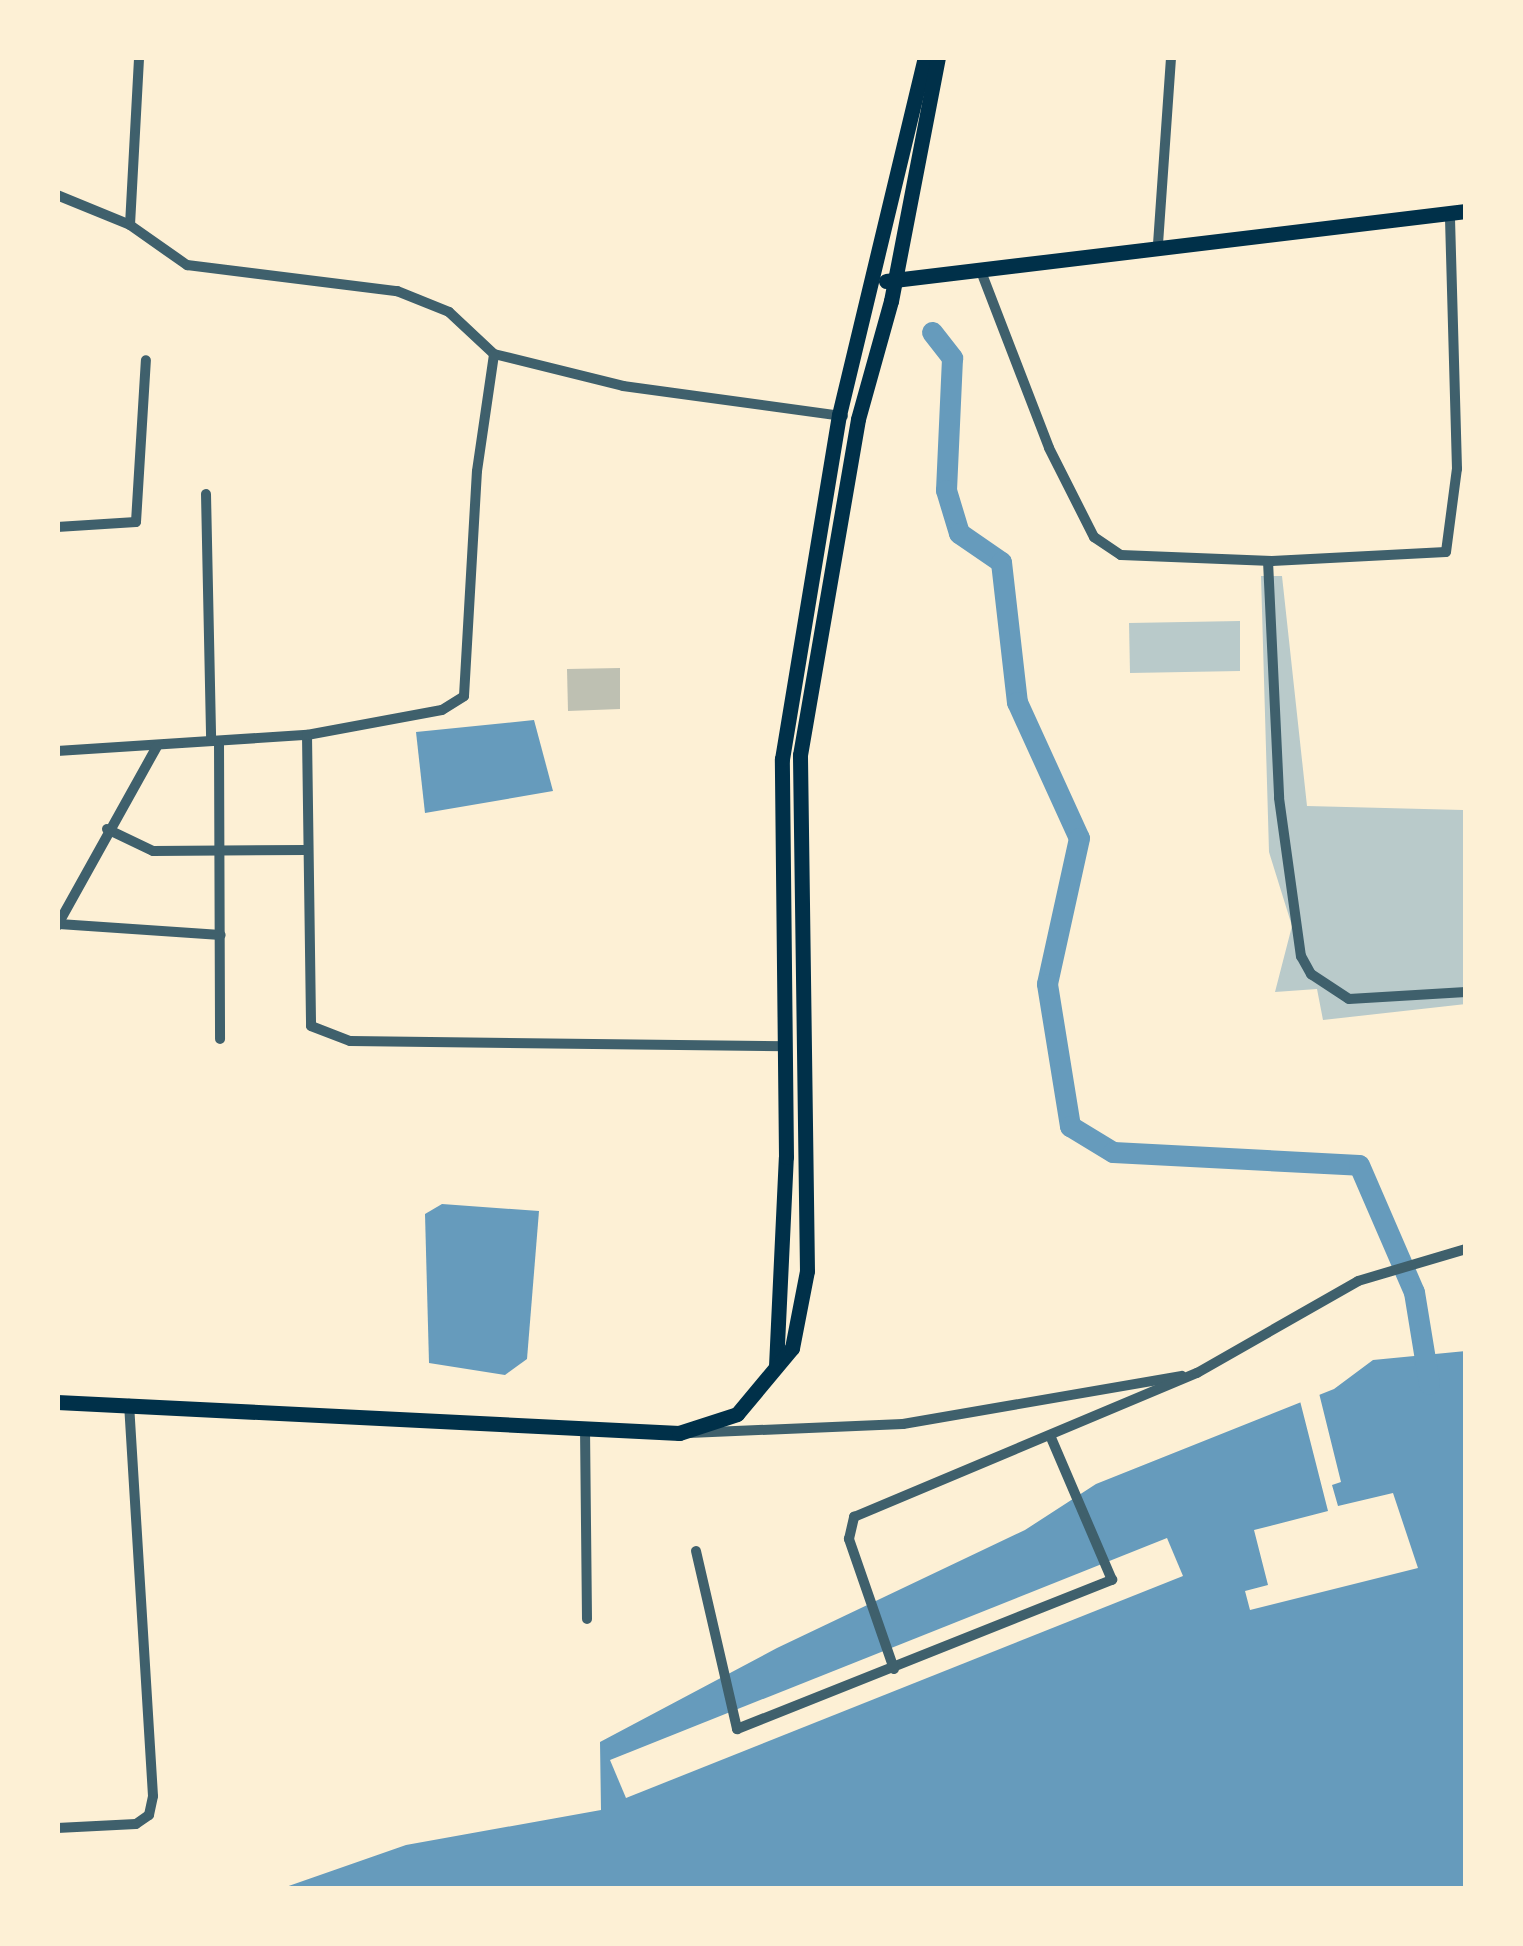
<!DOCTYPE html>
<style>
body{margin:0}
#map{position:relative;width:1523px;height:1946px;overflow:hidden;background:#fdf0d5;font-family:Lora,serif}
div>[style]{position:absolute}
.green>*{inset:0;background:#b9caca}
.water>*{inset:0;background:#669bbc}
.pier>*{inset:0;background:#fdf0d5}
.canal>*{height:21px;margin:-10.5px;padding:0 10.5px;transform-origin:10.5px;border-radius:10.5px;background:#669bbc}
.building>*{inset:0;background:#bec0b2}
.minor>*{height:10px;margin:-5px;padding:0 5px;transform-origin:5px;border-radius:5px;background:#3f606c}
.secondary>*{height:15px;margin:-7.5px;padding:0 7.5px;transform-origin:7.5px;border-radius:7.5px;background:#003049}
span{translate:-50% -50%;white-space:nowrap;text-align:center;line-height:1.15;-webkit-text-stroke:12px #fdf0d5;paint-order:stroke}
.frame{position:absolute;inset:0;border:60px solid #fdf0d5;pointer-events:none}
</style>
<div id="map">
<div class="green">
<i style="clip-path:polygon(1261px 576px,1282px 576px,1307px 806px,1463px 810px,1466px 1004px,1323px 1020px,1317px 989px,1275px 992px,1292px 926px,1269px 852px)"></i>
<i style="clip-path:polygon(1240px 621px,1240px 671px,1130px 673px,1129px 623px)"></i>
</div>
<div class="water">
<i style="clip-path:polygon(534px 720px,553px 791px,425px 813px,416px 732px)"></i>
<i style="clip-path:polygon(442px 1204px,539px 1211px,527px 1359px,505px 1375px,429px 1363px,425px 1214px)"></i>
<i style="clip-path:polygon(1466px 1351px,1466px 1889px,280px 1889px,406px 1845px,601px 1810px,600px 1742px,777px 1648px,1025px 1530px,1096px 1484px,1334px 1389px,1373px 1360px)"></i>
</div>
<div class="pier">
<i style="clip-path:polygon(1318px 1389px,1341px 1482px,1332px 1485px,1338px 1506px,1393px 1493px,1418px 1568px,1250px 1610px,1245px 1591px,1268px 1585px,1254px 1530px,1328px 1511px,1299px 1397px)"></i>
<i style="clip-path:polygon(1167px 1538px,1183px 1576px,626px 1798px,610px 1760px)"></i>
</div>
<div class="canal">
<i style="left:932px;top:332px;width:33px;rotate:52deg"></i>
<i style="left:952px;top:358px;width:132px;rotate:92.6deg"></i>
<i style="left:946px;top:490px;width:45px;rotate:73.2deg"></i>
<i style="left:959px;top:533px;width:51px;rotate:34.6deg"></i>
<i style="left:1001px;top:562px;width:141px;rotate:83.5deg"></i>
<i style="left:1017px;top:702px;width:149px;rotate:65.5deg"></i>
<i style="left:1079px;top:838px;width:149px;rotate:102.4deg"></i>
<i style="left:1047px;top:984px;width:144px;rotate:80.8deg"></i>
<i style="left:1070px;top:1126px;width:50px;rotate:31.2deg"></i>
<i style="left:1113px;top:1152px;width:246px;rotate:3deg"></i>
<i style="left:1359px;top:1165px;width:138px;rotate:66.6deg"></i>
<i style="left:1414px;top:1292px;width:93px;rotate:80.7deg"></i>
</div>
<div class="building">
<i style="clip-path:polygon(620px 668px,620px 709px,568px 711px,567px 669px)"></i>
</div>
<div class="minor">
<i style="left:57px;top:195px;width:79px;rotate:22.3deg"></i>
<i style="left:130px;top:225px;width:70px;rotate:35.1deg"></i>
<i style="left:187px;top:265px;width:212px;rotate:7.1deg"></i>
<i style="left:397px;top:291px;width:56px;rotate:22deg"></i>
<i style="left:449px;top:312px;width:62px;rotate:43deg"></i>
<i style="left:494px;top:354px;width:133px;rotate:13.9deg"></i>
<i style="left:623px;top:386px;width:222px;rotate:7.8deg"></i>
<i style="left:130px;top:225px;width:168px;rotate:-86.9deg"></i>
<i style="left:1158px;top:244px;width:187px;rotate:-86deg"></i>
<i style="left:982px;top:274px;width:186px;rotate:68.9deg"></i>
<i style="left:1049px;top:448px;width:100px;rotate:63.2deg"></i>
<i style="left:1094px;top:537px;width:32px;rotate:34deg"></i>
<i style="left:1121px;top:555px;width:151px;rotate:2.3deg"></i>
<i style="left:1272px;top:561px;width:174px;rotate:-3deg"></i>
<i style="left:1446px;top:552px;width:84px;rotate:-82.5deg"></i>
<i style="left:1457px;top:469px;width:256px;rotate:-91.6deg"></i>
<i style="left:206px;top:494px;width:247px;rotate:88.8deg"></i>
<i style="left:57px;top:527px;width:79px;rotate:-3.6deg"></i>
<i style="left:136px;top:522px;width:162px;rotate:-86.5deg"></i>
<i style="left:1268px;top:561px;width:237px;rotate:87.3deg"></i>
<i style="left:1279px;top:798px;width:160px;rotate:82.1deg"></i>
<i style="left:1301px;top:956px;width:21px;rotate:61deg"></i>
<i style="left:1311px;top:974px;width:45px;rotate:33.3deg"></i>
<i style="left:1349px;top:999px;width:117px;rotate:-3.4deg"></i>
<i style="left:307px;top:735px;width:291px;rotate:89.2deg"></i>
<i style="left:311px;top:1026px;width:42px;rotate:21deg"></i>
<i style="left:350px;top:1041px;width:437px;rotate:0.7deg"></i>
<i style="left:219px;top:741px;width:298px;rotate:89.8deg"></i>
<i style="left:57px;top:751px;width:251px;rotate:-3.7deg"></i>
<i style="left:307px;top:735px;width:137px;rotate:-10.5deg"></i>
<i style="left:442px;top:710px;width:26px;rotate:-32deg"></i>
<i style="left:464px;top:696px;width:225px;rotate:-86.7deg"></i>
<i style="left:477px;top:471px;width:118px;rotate:-81.7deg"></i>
<i style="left:107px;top:829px;width:51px;rotate:25.6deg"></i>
<i style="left:153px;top:851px;width:154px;rotate:-0.4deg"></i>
<i style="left:59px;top:924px;width:162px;rotate:3.9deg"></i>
<i style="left:57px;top:926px;width:206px;rotate:-60.9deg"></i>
<i style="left:585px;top:1428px;width:191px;rotate:89.4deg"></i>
<i style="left:689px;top:1433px;width:214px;rotate:-2.4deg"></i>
<i style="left:903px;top:1424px;width:283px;rotate:-9.8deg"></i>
<i style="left:696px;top:1551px;width:183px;rotate:77deg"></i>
<i style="left:737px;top:1729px;width:404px;rotate:-21.7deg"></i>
<i style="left:1112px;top:1580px;width:155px;rotate:-113.2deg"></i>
<i style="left:894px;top:1669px;width:138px;rotate:-109.1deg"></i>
<i style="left:849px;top:1539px;width:23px;rotate:-77deg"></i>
<i style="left:854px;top:1517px;width:372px;rotate:-22.8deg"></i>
<i style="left:1197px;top:1373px;width:185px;rotate:-29.7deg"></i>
<i style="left:1358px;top:1281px;width:113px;rotate:-16.5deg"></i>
<i style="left:57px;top:1828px;width:79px;rotate:-2.9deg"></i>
<i style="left:136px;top:1824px;width:16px;rotate:-35deg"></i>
<i style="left:149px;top:1815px;width:19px;rotate:-78deg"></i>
<i style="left:153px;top:1796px;width:393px;rotate:-93.5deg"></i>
</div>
<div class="secondary">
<i style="left:886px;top:281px;width:584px;rotate:-6.88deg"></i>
<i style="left:776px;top:1366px;width:209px;rotate:-87.3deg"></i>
<i style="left:786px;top:1157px;width:398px;rotate:-90.6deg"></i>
<i style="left:782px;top:759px;width:349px;rotate:-80.6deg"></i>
<i style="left:839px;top:415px;width:368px;rotate:-76.5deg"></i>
<i style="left:57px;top:1402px;width:623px;rotate:2.85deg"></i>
<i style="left:679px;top:1433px;width:61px;rotate:-18.1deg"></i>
<i style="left:737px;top:1414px;width:86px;rotate:-50.2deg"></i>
<i style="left:792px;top:1348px;width:78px;rotate:-79deg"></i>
<i style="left:807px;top:1271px;width:516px;rotate:-90.78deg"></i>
<i style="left:800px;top:755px;width:341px;rotate:-80.2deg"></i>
<i style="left:858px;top:419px;width:123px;rotate:-74.4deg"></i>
<i style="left:891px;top:301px;width:248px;rotate:-79.1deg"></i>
</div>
<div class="frame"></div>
</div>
